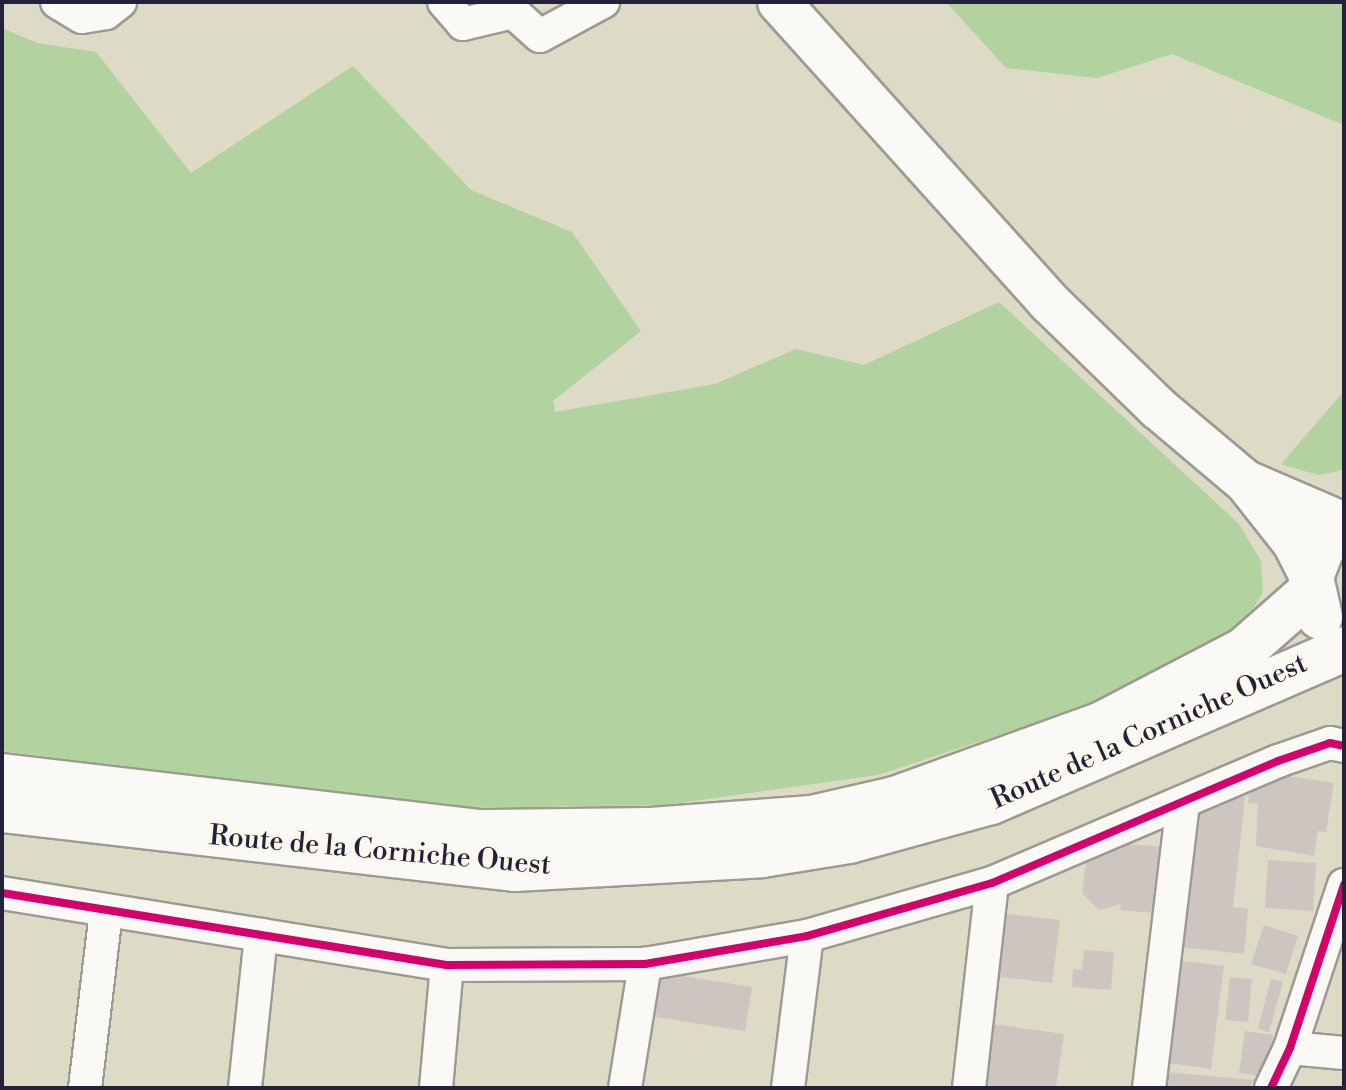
<!DOCTYPE html>
<style>
body{margin:0}
#map{position:relative;width:1346px;height:1090px;overflow:hidden;background:#dddac6;font-family:"Libre Bodoni",serif}
div>[style]{position:absolute}
.green>*{inset:0;background:#b2d2a0}
.building>*{inset:0;background:#cec5c1}
.roads{filter:drop-shadow(2px 0 #9c9a92) drop-shadow(-2px 0 #9c9a92) drop-shadow(0 2px #9c9a92) drop-shadow(0 -2px #9c9a92)}
.minor>*{height:32px;margin:-16px;padding:0 16px;transform-origin:16px;border-radius:16px;background:#faf9f6}
.major>*{height:42px;margin:-21px;padding:0 21px;transform-origin:21px;border-radius:21px;background:#faf9f6}
.highway>*{height:44px;margin:-22px;padding:0 22px;transform-origin:22px;border-radius:22px;background:#faf9f6}
.cycleway>*{height:8px;margin:-4px;padding:0 4px;transform-origin:4px;border-radius:4px;background:#d6006c}
span{translate:-50% -50%;white-space:nowrap;text-align:center;line-height:1.15;-webkit-text-stroke:7px #fbf7ec;paint-order:stroke}
.street-label{font-size:28px;color:#22223b}
.frame{position:absolute;inset:0;border:4px solid #22223b;pointer-events:none}
</style>
<div id="map">
<div class="green">
<i style="clip-path:polygon(946px 2px,1344px 2px,1344px 125px,1172px 54px,1097px 78px,1006px 68px)"></i>
<i style="clip-path:polygon(2px 28px,37px 43px,96px 52px,191px 173px,353px 66px,471px 190px,572px 232px,641px 331px,553px 401px,555px 412px,715px 384px,796px 349px,864px 365px,999px 302px,1239px 524px,1261px 561px,1263px 592px,1242px 627px,1105px 700px,878px 775px,665px 805px,464px 808px,2px 751px)"></i>
<i style="clip-path:polygon(1344px 391px,1344px 470px,1318px 475px,1281px 464px)"></i>
</div>
<div class="building">
<i style="clip-path:polygon(1280px 775px,1334px 783px,1326px 832px,1318px 831px,1314px 856px,1256px 846px,1258px 804px,1248px 803px,1249px 789px)"></i>
<i style="clip-path:polygon(1213px 793px,1245px 797px,1233px 907px,1248px 909px,1244px 954px,1170px 946px,1185px 807px,1211px 810px)"></i>
<i style="clip-path:polygon(1117px 843px,1162px 847px,1154px 913px,1120px 910px,1121px 904px,1099px 910px,1082px 893px,1087px 854px)"></i>
<i style="clip-path:polygon(1268px 860px,1316px 863px,1313px 911px,1265px 908px)"></i>
<i style="clip-path:polygon(998px 913px,1060px 920px,1052px 983px,991px 976px)"></i>
<i style="clip-path:polygon(1264px 925px,1298px 936px,1286px 974px,1251px 964px)"></i>
<i style="clip-path:polygon(1084px 950px,1114px 952px,1111px 990px,1072px 987px,1073px 969px,1082px 970px)"></i>
<i style="clip-path:polygon(1174px 960px,1224px 966px,1211px 1069px,1161px 1062px)"></i>
<i style="clip-path:polygon(657px 972px,752px 987px,745px 1031px,650px 1016px)"></i>
<i style="clip-path:polygon(1230px 977px,1252px 979px,1248px 1022px,1225px 1020px)"></i>
<i style="clip-path:polygon(1271px 979px,1283px 982px,1269px 1032px,1258px 1029px)"></i>
<i style="clip-path:polygon(992px 1024px,1064px 1034px,1056px 1088px,983px 1088px)"></i>
<i style="clip-path:polygon(1245px 1031px,1273px 1035px,1267px 1077px,1239px 1073px)"></i>
<i style="clip-path:polygon(1154px 1071px,1254px 1080px,1249px 1088px,1152px 1088px)"></i>
</div>
<div class="roads">
<div class="minor">
<i style="left:57px;top:2px;width:29px;rotate:31deg"></i>
<i style="left:82px;top:17px;width:24px;rotate:-9deg"></i>
<i style="left:106px;top:13px;width:18px;rotate:-38deg"></i>
<i style="left:444px;top:2px;width:29px;rotate:49deg"></i>
<i style="left:463px;top:24px;width:51px;rotate:-13.5deg"></i>
<i style="left:513px;top:12px;width:36px;rotate:42deg"></i>
<i style="left:540px;top:36px;width:72px;rotate:-28.4deg"></i>
<i style="left:2px;top:893px;width:451px;rotate:9.2deg"></i>
<i style="left:447px;top:965px;width:198px;rotate:-0.3deg"></i>
<i style="left:645px;top:964px;width:164px;rotate:-9.8deg"></i>
<i style="left:807px;top:936px;width:192px;rotate:-16deg"></i>
<i style="left:992px;top:883px;width:311px;rotate:-23.1deg"></i>
<i style="left:1278px;top:761px;width:55px;rotate:-19.1deg"></i>
<i style="left:1330px;top:743px;width:14px;rotate:12deg"></i>
<i style="left:1290px;top:1048px;width:54px;rotate:5.3deg"></i>
<i style="left:85px;top:1088px;width:178px;rotate:-83.2deg"></i>
<i style="left:245px;top:1088px;width:154px;rotate:-84deg"></i>
<i style="left:436px;top:1088px;width:123px;rotate:-84.9deg"></i>
<i style="left:625px;top:1088px;width:126px;rotate:-80.8deg"></i>
<i style="left:788px;top:1088px;width:153px;rotate:-82.9deg"></i>
<i style="left:969px;top:1088px;width:206px;rotate:-83.6deg"></i>
<i style="left:1149px;top:1088px;width:286px;rotate:-83.2deg"></i>
<i style="left:1271px;top:1088px;width:44px;rotate:-64.6deg"></i>
<i style="left:1290px;top:1048px;width:172px;rotate:-71.7deg"></i>
</div>
<div class="major">
<i style="left:779px;top:2px;width:404px;rotate:48deg"></i>
<i style="left:1049px;top:302px;width:152px;rotate:44.2deg"></i>
<i style="left:1158px;top:408px;width:115px;rotate:40.1deg"></i>
<i style="left:1246px;top:482px;width:78px;rotate:51.8deg"></i>
<i style="left:1294px;top:543px;width:38px;rotate:63deg"></i>
<i style="left:1249px;top:483px;width:103px;rotate:23.3deg"></i>
</div>
<div class="highway">
<i style="left:1320px;top:617px;width:41px;rotate:-102.7deg"></i>
<i style="left:1311px;top:577px;width:33px;rotate:-69deg"></i>
<i style="left:1323px;top:546px;width:26px;rotate:-37deg"></i>
<i style="left:2px;top:776px;width:483px;rotate:6.7deg"></i>
<i style="left:482px;top:832px;width:169px;rotate:-0.7deg"></i>
<i style="left:651px;top:830px;width:161px;rotate:-4.3deg"></i>
<i style="left:812px;top:818px;width:85px;rotate:-12.9deg"></i>
<i style="left:895px;top:799px;width:220px;rotate:-19.9deg"></i>
<i style="left:1102px;top:724px;width:160px;rotate:-27.5deg"></i>
<i style="left:1244px;top:650px;width:89px;rotate:-41.4deg"></i>
<i style="left:2px;top:810px;width:516px;rotate:6.56deg"></i>
<i style="left:515px;top:869px;width:247px;rotate:-3.2deg"></i>
<i style="left:762px;top:855px;width:88px;rotate:-9.1deg"></i>
<i style="left:849px;top:841px;width:147px;rotate:-15.4deg"></i>
<i style="left:991px;top:802px;width:385px;rotate:-23.4deg"></i>
</div>
</div>
<div class="cycleway">
<i style="left:2px;top:893px;width:451px;rotate:9.2deg"></i>
<i style="left:447px;top:965px;width:198px;rotate:-0.3deg"></i>
<i style="left:645px;top:964px;width:164px;rotate:-9.8deg"></i>
<i style="left:807px;top:936px;width:192px;rotate:-16deg"></i>
<i style="left:992px;top:883px;width:311px;rotate:-23.1deg"></i>
<i style="left:1278px;top:761px;width:55px;rotate:-19.1deg"></i>
<i style="left:1330px;top:743px;width:14px;rotate:12deg"></i>
<i style="left:1271px;top:1088px;width:44px;rotate:-64.6deg"></i>
<i style="left:1290px;top:1048px;width:172px;rotate:-71.7deg"></i>
</div>
<div class="street-label">
<span style="left:1149px;top:732px;rotate:-24deg">Route de la Corniche Ouest</span>
<span style="left:380px;top:851px;rotate:5deg">Route de la Corniche Ouest</span>
</div>
<div class="frame"></div>
</div>
